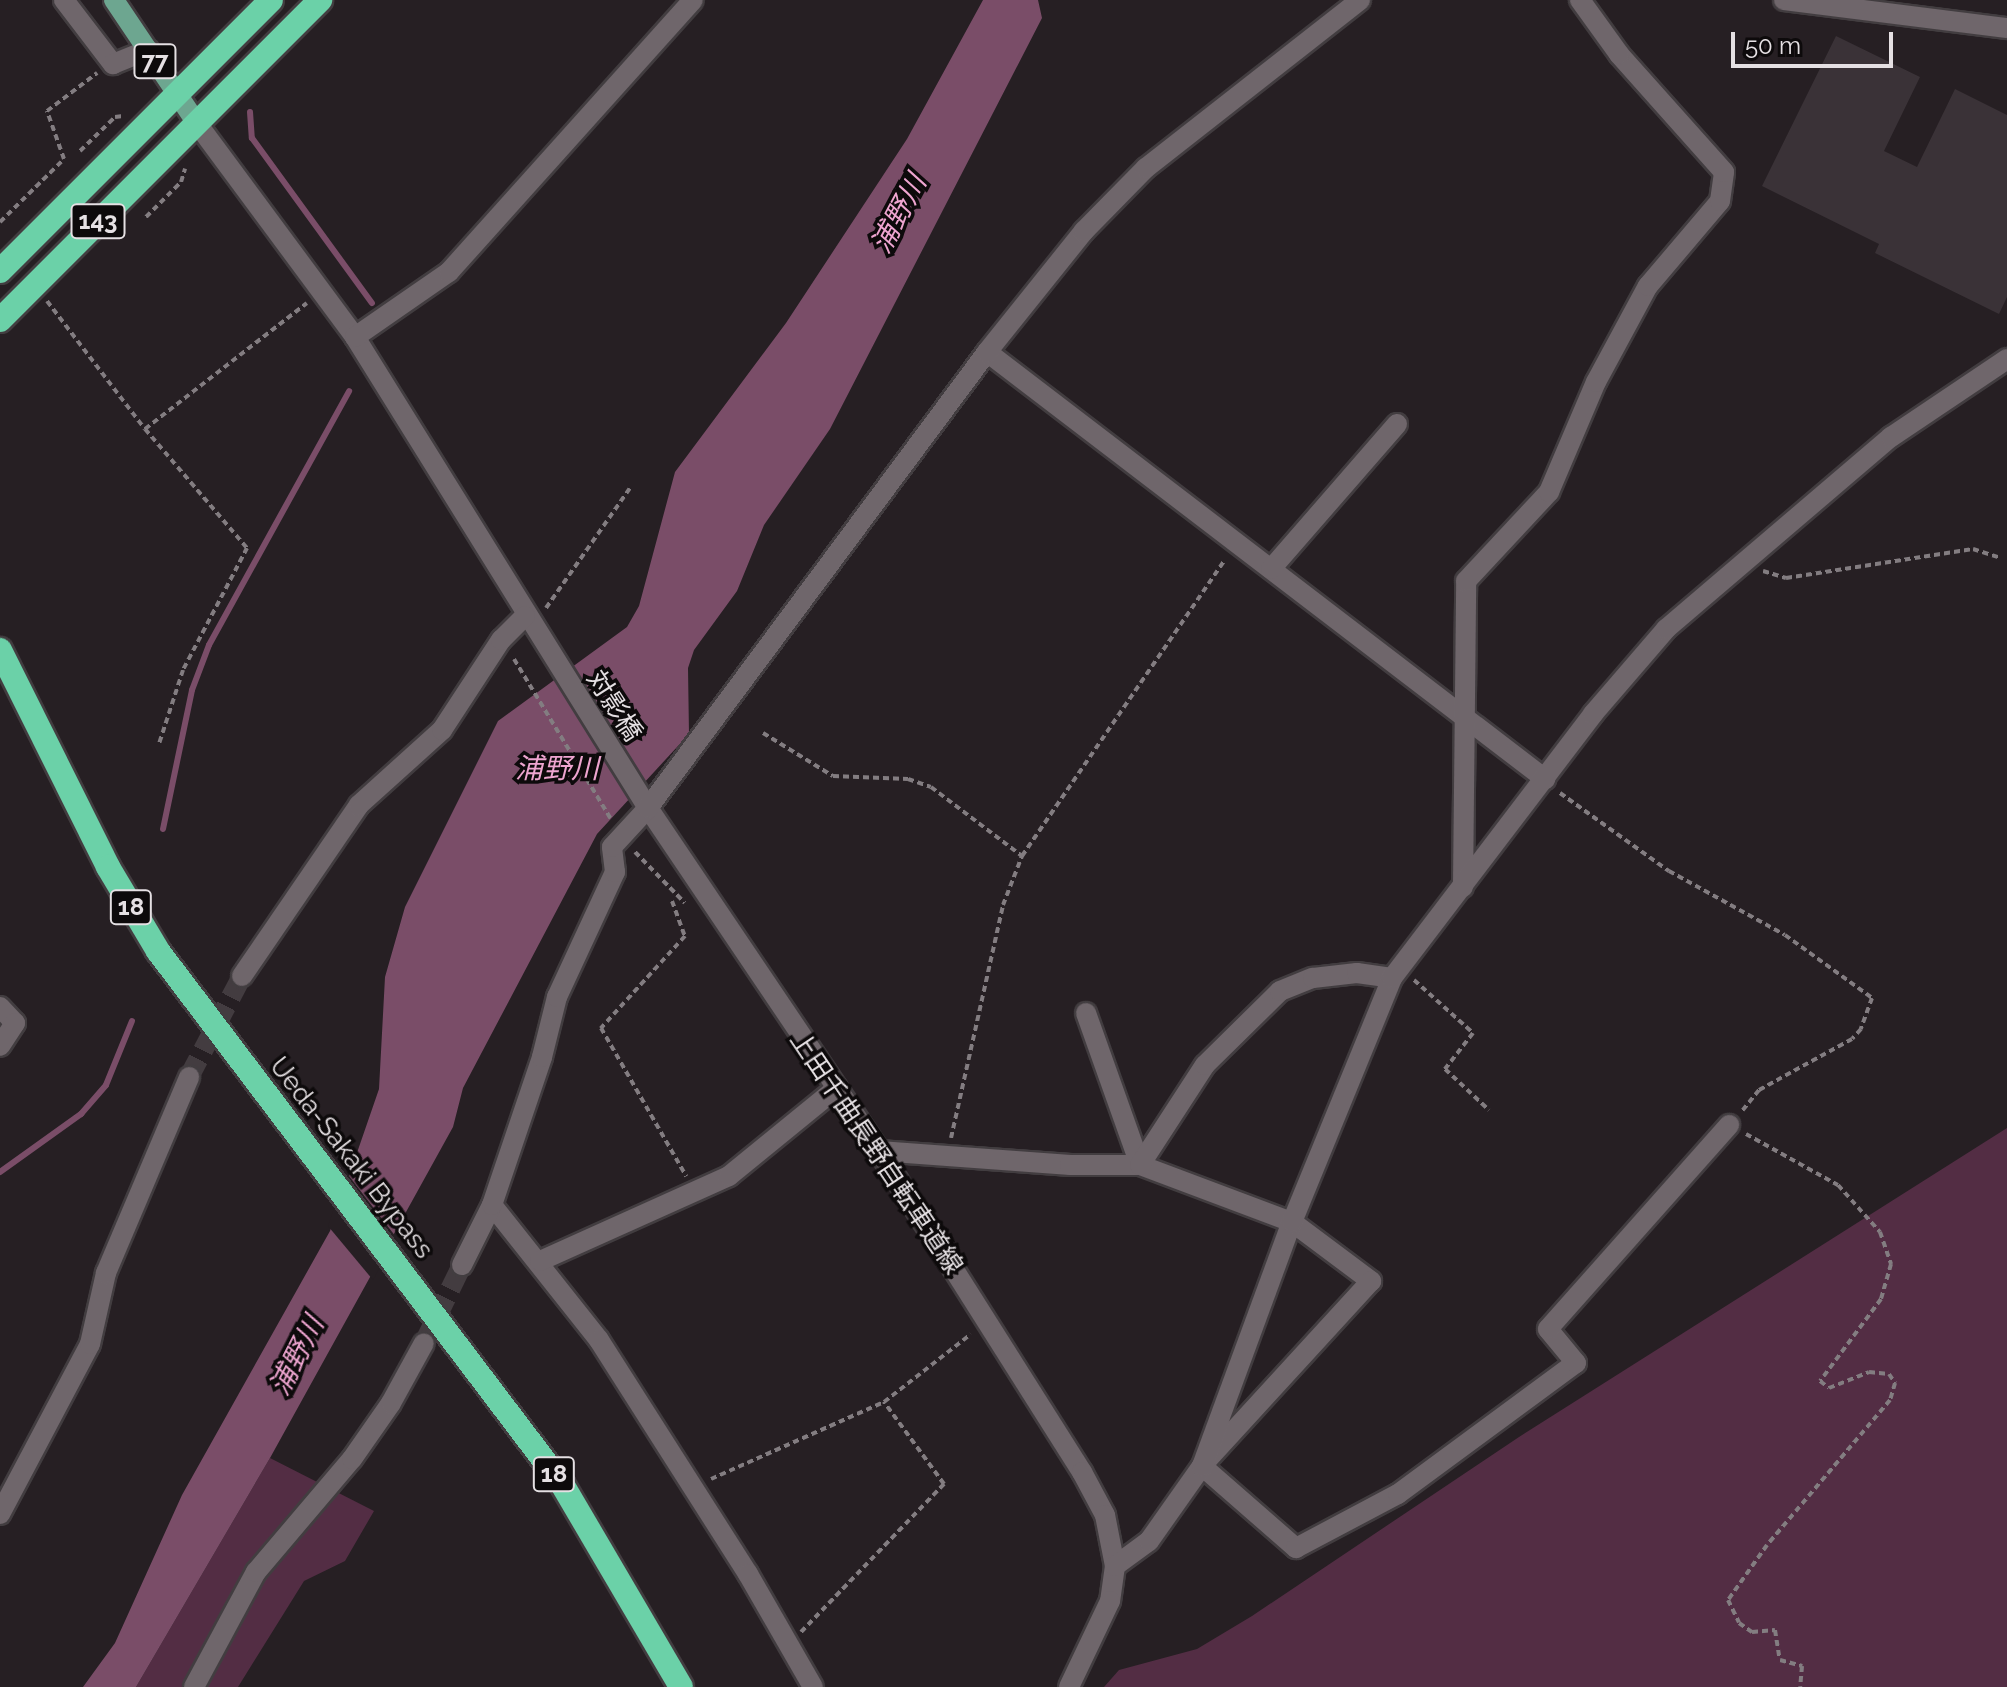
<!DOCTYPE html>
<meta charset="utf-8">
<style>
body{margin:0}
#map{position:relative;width:2007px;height:1687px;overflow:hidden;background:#261f23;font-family:Raleway,"Noto Sans JP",sans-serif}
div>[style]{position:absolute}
.green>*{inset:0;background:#532d44}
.water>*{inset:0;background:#7a4d68}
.pier>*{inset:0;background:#261f23}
.stream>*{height:6px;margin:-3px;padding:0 3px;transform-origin:3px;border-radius:3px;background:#7a4d68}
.building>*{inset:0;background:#3a3237}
.minor-tunnel>*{height:20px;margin-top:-10px;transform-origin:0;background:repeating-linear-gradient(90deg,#433c40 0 20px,transparent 0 30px)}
.path>*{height:4px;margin-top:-2px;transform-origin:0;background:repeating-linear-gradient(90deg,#837d81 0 6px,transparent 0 10px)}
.roads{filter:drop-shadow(2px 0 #423d40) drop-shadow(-2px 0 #423d40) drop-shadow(0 2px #423d40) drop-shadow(0 -2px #423d40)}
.minor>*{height:20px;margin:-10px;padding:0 10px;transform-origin:10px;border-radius:10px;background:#6f666b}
.major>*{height:20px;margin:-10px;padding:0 10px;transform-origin:10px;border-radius:10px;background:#6da690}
.highway>*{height:24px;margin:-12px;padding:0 12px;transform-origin:12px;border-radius:12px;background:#6bd1a8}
span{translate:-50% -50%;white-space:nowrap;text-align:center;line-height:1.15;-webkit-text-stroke:7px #0d0a0b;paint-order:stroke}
.shield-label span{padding:2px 6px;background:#0d0a0b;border:2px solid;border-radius:6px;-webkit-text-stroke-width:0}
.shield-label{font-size:24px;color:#e5e0e3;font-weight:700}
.street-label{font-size:26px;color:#e5e0e3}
.water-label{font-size:28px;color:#eea5d0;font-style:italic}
.scale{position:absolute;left:1731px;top:32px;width:162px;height:36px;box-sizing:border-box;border:4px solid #e5e0e3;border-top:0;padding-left:10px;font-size:24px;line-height:28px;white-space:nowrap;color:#e5e0e3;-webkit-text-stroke:6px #0d0a0b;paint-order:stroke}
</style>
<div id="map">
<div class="green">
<i style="clip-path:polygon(2007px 1128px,2007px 1687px,1104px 1687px,1119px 1670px,1197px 1649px,1252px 1616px,1519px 1437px)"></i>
<i style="clip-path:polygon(270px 1458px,374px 1511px,345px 1561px,304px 1581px,238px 1687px,136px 1687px)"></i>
</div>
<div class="water">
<i style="clip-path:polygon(983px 0,1038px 0,1042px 18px,830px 429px,764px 525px,737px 591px,694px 650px,688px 668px,689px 734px,597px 834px,463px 1088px,453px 1127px,270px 1458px,136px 1687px,83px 1687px,115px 1643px,182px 1495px,330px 1231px,379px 1089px,385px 977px,405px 907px,498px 721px,627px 627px,639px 606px,675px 472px,786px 323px,907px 139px)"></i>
</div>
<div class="pier">
<i style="clip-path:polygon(346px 1172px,396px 1237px,373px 1280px,328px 1226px)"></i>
</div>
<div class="stream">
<i style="left:250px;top:112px;width:26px;rotate:86deg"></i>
<i style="left:252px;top:138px;width:204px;rotate:54deg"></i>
<i style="left:163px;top:829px;width:142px;rotate:-78.2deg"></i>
<i style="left:192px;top:690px;width:48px;rotate:-69.3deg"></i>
<i style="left:209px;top:645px;width:290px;rotate:-61.1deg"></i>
<i style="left:0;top:1172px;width:100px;rotate:-35.6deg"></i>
<i style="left:81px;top:1114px;width:38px;rotate:-49deg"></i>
<i style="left:106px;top:1085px;width:69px;rotate:-67.9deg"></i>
</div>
<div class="building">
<i style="clip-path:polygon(1836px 36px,1920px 77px,1884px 151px,1917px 167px,1955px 89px,2007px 115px,2007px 297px,1999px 314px,1875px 253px,1879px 244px,1762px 186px)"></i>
</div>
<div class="minor-tunnel">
<i style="left:189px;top:1077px;width:114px;rotate:-62.3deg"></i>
<i style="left:424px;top:1343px;width:87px;rotate:-64deg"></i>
</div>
<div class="path">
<i style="left:80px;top:151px;width:49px;rotate:-44.2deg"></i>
<i style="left:115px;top:117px;width:8px;rotate:-7deg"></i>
<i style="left:146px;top:217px;width:49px;rotate:-45deg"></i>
<i style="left:181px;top:182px;width:14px;rotate:-73deg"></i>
<i style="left:0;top:222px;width:90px;rotate:-44.5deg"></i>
<i style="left:64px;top:159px;width:51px;rotate:-109.5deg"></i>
<i style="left:47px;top:111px;width:63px;rotate:-37.2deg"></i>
<i style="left:47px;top:301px;width:161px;rotate:52.6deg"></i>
<i style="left:145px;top:429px;width:157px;rotate:49.4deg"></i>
<i style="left:247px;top:548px;width:138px;rotate:117.7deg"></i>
<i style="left:183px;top:670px;width:78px;rotate:108deg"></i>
<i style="left:145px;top:429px;width:205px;rotate:-37.9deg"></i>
<i style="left:1763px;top:571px;width:24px;rotate:17deg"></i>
<i style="left:1786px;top:578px;width:189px;rotate:-8.8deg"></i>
<i style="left:1973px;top:549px;width:28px;rotate:18deg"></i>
<i style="left:546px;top:608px;width:146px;rotate:-55deg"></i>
<i style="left:514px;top:659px;width:187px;rotate:58.8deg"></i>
<i style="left:763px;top:733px;width:82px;rotate:31.6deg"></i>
<i style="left:833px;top:776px;width:75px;rotate:2.3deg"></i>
<i style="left:908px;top:779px;width:24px;rotate:19deg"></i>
<i style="left:931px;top:787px;width:114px;rotate:37.2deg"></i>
<i style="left:1560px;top:793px;width:134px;rotate:35.6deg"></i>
<i style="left:1669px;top:871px;width:132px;rotate:28.9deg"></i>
<i style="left:1785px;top:935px;width:107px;rotate:35.9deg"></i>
<i style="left:1872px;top:998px;width:33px;rotate:110deg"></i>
<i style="left:1861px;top:1029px;width:13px;rotate:132deg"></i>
<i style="left:1852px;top:1039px;width:106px;rotate:151.3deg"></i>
<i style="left:1759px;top:1090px;width:28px;rotate:129deg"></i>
<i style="left:635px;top:852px;width:71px;rotate:45.6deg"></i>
<i style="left:672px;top:901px;width:37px;rotate:70deg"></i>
<i style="left:685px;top:936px;width:125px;rotate:132.4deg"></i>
<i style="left:601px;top:1028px;width:171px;rotate:60.1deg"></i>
<i style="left:1414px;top:980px;width:79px;rotate:41.9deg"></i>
<i style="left:1473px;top:1033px;width:46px;rotate:127.9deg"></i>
<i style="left:1445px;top:1069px;width:60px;rotate:43deg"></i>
<i style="left:1746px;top:1134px;width:105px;rotate:29deg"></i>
<i style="left:1838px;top:1185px;width:63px;rotate:48.2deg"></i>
<i style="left:1880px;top:1232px;width:34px;rotate:71deg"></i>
<i style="left:1891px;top:1264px;width:36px;rotate:106deg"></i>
<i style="left:1881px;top:1299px;width:102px;rotate:126.6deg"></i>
<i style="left:1820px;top:1381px;width:11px;rotate:38deg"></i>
<i style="left:1829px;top:1388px;width:43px;rotate:-21.8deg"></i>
<i style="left:1869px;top:1372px;width:20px;rotate:6deg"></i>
<i style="left:1889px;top:1374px;width:11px;rotate:56deg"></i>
<i style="left:1895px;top:1383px;width:18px;rotate:106deg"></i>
<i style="left:1890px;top:1400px;width:190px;rotate:130.3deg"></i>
<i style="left:1767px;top:1545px;width:67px;rotate:125.3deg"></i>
<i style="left:1728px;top:1600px;width:25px;rotate:64deg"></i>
<i style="left:1739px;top:1623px;width:16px;rotate:35deg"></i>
<i style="left:1752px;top:1632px;width:23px;rotate:-5deg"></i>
<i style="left:1775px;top:1630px;width:30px;rotate:81deg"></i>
<i style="left:1780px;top:1660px;width:23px;rotate:15deg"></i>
<i style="left:1802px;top:1666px;width:21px;rotate:95deg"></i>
<i style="left:951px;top:1138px;width:239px;rotate:-77.4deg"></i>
<i style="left:1003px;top:905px;width:53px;rotate:-68.8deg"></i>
<i style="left:1022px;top:856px;width:359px;rotate:-55.6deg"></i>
<i style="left:711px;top:1479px;width:189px;rotate:-24deg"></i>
<i style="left:884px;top:1402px;width:110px;rotate:-38deg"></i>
<i style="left:801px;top:1632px;width:206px;rotate:-46deg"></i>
<i style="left:944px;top:1484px;width:102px;rotate:-126.2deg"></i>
</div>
<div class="roads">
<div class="minor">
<i style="left:64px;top:0;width:81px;rotate:52.6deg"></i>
<i style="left:113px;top:64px;width:38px;rotate:-22deg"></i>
<i style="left:1784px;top:0;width:225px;rotate:7.2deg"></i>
<i style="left:196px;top:122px;width:267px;rotate:53.5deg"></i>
<i style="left:355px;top:337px;width:555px;rotate:58.12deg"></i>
<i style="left:648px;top:808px;width:414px;rotate:56deg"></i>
<i style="left:879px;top:1151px;width:380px;rotate:57.7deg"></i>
<i style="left:1082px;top:1472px;width:49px;rotate:61.9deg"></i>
<i style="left:1105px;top:1515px;width:52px;rotate:78.9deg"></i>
<i style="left:1115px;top:1566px;width:35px;rotate:98deg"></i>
<i style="left:1110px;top:1601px;width:95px;rotate:115.5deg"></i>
<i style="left:355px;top:337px;width:114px;rotate:-34.7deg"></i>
<i style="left:449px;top:272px;width:365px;rotate:-48.1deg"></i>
<i style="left:987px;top:352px;width:703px;rotate:37.42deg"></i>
<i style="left:1271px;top:569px;width:192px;rotate:-49deg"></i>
<i style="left:1463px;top:887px;width:306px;rotate:-89.4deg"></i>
<i style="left:1466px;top:581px;width:122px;rotate:-47deg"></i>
<i style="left:1549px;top:492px;width:120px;rotate:-66.9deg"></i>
<i style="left:1596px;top:382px;width:109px;rotate:-61.6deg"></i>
<i style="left:1648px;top:286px;width:111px;rotate:-49.7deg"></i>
<i style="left:1720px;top:201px;width:29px;rotate:-82deg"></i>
<i style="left:1724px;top:172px;width:158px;rotate:-131.7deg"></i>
<i style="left:1619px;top:54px;width:67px;rotate:-125.8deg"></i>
<i style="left:242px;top:976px;width:207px;rotate:-55.6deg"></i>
<i style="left:359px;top:805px;width:112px;rotate:-42.1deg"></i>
<i style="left:442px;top:730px;width:108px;rotate:-56.8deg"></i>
<i style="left:501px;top:640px;width:34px;rotate:-45deg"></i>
<i style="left:0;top:1007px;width:22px;rotate:47deg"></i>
<i style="left:15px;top:1023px;width:27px;rotate:123deg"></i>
<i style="left:1086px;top:1013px;width:161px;rotate:70.4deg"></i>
<i style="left:879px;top:1151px;width:192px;rotate:4.2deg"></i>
<i style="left:1070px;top:1165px;width:70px"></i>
<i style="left:1140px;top:1165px;width:162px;rotate:20.6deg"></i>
<i style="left:1292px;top:1222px;width:99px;rotate:36.8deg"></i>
<i style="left:1371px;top:1281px;width:243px;rotate:132.5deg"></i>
<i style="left:1140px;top:1165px;width:119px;rotate:-57deg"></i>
<i style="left:1205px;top:1065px;width:105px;rotate:-44.6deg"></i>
<i style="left:1280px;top:991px;width:35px;rotate:-22deg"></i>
<i style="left:1313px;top:978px;width:44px;rotate:-6.5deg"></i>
<i style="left:1357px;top:973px;width:35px;rotate:8deg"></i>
<i style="left:492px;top:1205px;width:172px;rotate:51.6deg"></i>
<i style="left:599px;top:1340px;width:277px;rotate:57.5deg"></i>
<i style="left:748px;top:1574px;width:130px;rotate:60.1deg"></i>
<i style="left:540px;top:1261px;width:207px;rotate:-24.2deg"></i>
<i style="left:729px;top:1176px;width:139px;rotate:-39.2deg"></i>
<i style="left:462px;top:1265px;width:67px;rotate:-63.4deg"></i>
<i style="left:492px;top:1205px;width:156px;rotate:-71.3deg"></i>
<i style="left:542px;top:1057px;width:62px;rotate:-76deg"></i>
<i style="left:557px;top:997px;width:138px;rotate:-65.1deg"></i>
<i style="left:615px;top:872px;width:25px;rotate:-97deg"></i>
<i style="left:612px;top:847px;width:53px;rotate:-47.3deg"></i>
<i style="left:648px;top:808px;width:568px;rotate:-53.37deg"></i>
<i style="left:987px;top:352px;width:155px;rotate:-51.3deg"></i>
<i style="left:1084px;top:231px;width:88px;rotate:-45.5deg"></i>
<i style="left:1146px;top:168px;width:272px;rotate:-38.1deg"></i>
<i style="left:1202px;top:1466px;width:125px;rotate:41.1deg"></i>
<i style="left:1296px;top:1548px;width:115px;rotate:-27.9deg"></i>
<i style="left:1398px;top:1494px;width:221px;rotate:-36.4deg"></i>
<i style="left:1576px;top:1363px;width:44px;rotate:-129.5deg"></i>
<i style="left:1548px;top:1329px;width:273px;rotate:-48.4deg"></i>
<i style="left:0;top:1514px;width:192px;rotate:-62.1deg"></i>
<i style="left:90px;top:1344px;width:73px;rotate:-77.3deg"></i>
<i style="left:106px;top:1273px;width:213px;rotate:-67deg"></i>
<i style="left:1115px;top:1566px;width:42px;rotate:-36.3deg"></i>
<i style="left:1149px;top:1541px;width:92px;rotate:-54.8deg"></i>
<i style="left:1202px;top:1466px;width:260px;rotate:-69.8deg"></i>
<i style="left:1292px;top:1222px;width:264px;rotate:-67.7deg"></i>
<i style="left:1392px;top:978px;width:332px;rotate:-52.7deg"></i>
<i style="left:1593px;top:714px;width:112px;rotate:-49.3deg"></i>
<i style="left:1666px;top:629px;width:296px;rotate:-40.5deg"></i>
<i style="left:1891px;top:437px;width:140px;rotate:-33.9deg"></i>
<i style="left:194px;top:1687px;width:131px;rotate:-61.7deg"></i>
<i style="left:256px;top:1572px;width:148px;rotate:-49.7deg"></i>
<i style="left:352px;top:1459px;width:68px;rotate:-55.1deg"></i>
<i style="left:391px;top:1403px;width:68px;rotate:-61.2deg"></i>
</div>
<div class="major">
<i style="left:114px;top:0;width:147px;rotate:56.1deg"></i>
</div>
<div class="highway">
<i style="left:0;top:271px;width:383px;rotate:-45deg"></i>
<i style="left:0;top:320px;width:453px;rotate:-45deg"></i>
<i style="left:0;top:650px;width:242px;rotate:63.5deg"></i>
<i style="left:108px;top:867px;width:98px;rotate:59.2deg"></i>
<i style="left:158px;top:951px;width:669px;rotate:52.84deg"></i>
<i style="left:562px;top:1484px;width:235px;rotate:59.6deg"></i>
</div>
</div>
<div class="shield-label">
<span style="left:155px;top:61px">77</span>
<span style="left:98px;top:221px">143</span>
<span style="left:131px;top:907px">18</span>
<span style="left:554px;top:1474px">18</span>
</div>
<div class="street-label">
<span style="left:614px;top:706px;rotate:57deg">対影橋</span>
<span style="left:876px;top:1153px;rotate:56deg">上田千曲長野自転車道線</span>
<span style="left:351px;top:1158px;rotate:52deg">Ueda-Sakaki Bypass</span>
</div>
<div class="water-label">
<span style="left:899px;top:214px;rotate:-62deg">浦野川</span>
<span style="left:557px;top:769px">浦野川</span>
<span style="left:297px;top:1356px;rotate:-63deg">浦野川</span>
</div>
<div class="scale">50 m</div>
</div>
